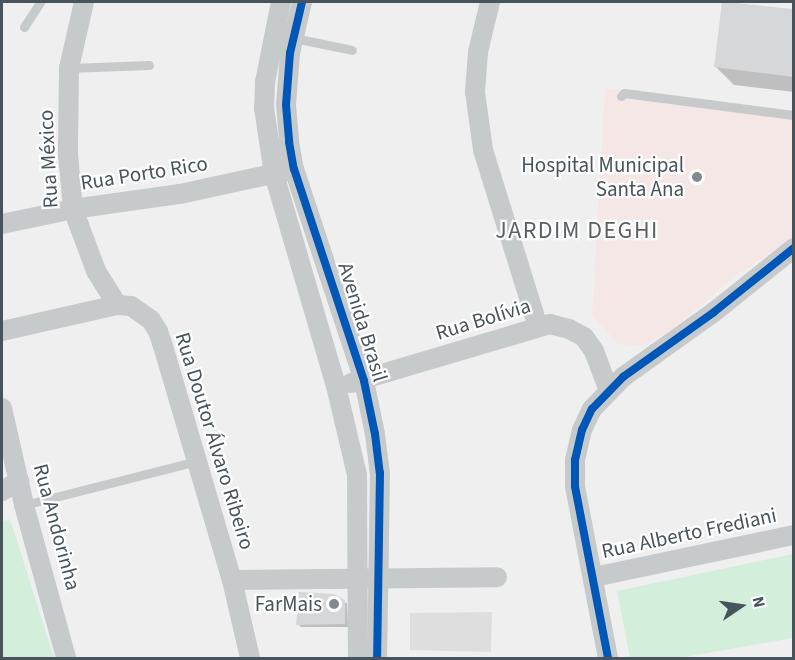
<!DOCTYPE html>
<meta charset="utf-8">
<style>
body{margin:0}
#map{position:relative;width:795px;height:660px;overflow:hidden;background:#f0efef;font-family:"Source Sans 3",sans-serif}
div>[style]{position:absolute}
.education>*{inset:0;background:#dededf}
.medical>*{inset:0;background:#f6e7e7}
.green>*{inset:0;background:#d4eedc}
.shadow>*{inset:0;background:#0003}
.building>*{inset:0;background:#d6d7d8}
.service>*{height:9px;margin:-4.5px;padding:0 4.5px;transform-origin:4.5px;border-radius:4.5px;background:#c7cacb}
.minor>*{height:20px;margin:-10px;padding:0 10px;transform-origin:10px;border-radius:10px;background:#c7cacb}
.cycleway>*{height:8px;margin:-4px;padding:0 4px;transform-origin:4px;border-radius:4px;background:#0057b8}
.dots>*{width:16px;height:16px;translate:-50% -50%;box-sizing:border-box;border:3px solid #fff;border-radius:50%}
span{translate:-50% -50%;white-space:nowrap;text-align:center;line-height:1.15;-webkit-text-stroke:4.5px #fff;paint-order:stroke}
.street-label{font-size:21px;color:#47545b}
.poi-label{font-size:21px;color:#47545b}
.right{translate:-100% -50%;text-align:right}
.quarter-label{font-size:24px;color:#5b6063;letter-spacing:1.5px}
.frame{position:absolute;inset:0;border:3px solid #47545b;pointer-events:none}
.north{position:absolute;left:711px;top:576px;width:60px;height:60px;-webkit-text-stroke:4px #fff;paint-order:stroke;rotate:77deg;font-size:16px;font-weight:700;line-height:24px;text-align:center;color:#47545b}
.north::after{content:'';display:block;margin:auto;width:21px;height:27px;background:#47545b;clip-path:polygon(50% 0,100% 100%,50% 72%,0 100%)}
</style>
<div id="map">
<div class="education">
<i style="clip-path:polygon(492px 612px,491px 652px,410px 650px,410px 613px)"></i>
</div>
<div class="medical">
<i style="clip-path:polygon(605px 88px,793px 116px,793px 238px,734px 277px,674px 328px,642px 346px,618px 344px,592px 315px)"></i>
</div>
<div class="green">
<i style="clip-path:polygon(10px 520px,14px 531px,54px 658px,2px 658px,2px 521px)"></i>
<i style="clip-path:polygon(793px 554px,793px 638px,679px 658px,630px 658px,617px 591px)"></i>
</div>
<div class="shadow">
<i style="clip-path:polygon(724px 2px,794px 10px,794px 92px,734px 85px,716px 67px)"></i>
<i style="clip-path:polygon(344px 601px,347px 604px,348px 627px,301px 627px,298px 624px)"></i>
</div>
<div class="building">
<i style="clip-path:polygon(722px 2px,794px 9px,794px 77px,714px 67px)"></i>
<i style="clip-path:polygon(299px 592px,334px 594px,345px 600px,345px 624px,296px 625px)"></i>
</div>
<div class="service">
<i style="left:24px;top:27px;width:30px;rotate:-57deg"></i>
<i style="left:294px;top:38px;width:59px;rotate:11.7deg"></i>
<i style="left:69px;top:68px;width:80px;rotate:-2.1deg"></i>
<i style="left:621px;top:96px;width:4px;rotate:-45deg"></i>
<i style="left:624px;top:93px;width:171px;rotate:7.4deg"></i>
<i style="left:24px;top:505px;width:178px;rotate:-14.3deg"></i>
</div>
<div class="minor">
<i style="left:84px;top:2px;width:68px;rotate:102.8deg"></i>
<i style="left:69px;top:68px;width:86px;rotate:90.7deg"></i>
<i style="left:68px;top:154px;width:55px;rotate:84.8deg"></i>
<i style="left:73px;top:209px;width:66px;rotate:69.6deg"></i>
<i style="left:96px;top:271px;width:40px;rotate:58deg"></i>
<i style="left:281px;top:2px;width:82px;rotate:101.3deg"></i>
<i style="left:265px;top:82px;width:26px;rotate:92deg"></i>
<i style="left:264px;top:108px;width:67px;rotate:81.4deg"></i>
<i style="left:274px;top:174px;width:221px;rotate:73.7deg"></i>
<i style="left:336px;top:386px;width:91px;rotate:76.7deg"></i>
<i style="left:357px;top:475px;width:183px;rotate:89.7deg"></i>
<i style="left:302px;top:2px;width:52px;rotate:103.2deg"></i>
<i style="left:290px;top:53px;width:52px;rotate:94.4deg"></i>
<i style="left:286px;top:105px;width:37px;rotate:85deg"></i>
<i style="left:289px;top:142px;width:27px;rotate:80deg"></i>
<i style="left:294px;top:169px;width:223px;rotate:71.7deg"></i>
<i style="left:364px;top:381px;width:54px;rotate:78.3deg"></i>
<i style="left:375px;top:434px;width:39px;rotate:83deg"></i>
<i style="left:380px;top:473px;width:185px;rotate:90.9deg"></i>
<i style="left:490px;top:2px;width:51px;rotate:103.5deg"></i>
<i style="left:478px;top:52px;width:40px;rotate:94.3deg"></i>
<i style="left:475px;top:92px;width:59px;rotate:82.1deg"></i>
<i style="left:483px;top:150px;width:185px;rotate:72.7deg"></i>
<i style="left:2px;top:224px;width:73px;rotate:-11.9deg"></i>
<i style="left:73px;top:209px;width:108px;rotate:-8deg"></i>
<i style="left:180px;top:194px;width:108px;rotate:-12.2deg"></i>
<i style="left:2px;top:331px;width:118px;rotate:-12.7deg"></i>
<i style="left:117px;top:305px;width:14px;rotate:4deg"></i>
<i style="left:131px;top:306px;width:24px;rotate:35deg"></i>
<i style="left:151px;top:320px;width:13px;rotate:58deg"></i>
<i style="left:158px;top:331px;width:16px;rotate:72deg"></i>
<i style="left:163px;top:346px;width:244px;rotate:73.6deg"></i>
<i style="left:232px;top:580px;width:80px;rotate:77deg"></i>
<i style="left:351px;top:383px;width:208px;rotate:-16.5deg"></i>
<i style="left:550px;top:324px;width:20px;rotate:15deg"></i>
<i style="left:569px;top:329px;width:17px;rotate:28deg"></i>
<i style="left:584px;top:337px;width:17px;rotate:54deg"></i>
<i style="left:594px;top:351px;width:43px;rotate:69.4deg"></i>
<i style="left:2px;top:408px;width:99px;rotate:77.2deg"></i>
<i style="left:24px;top:505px;width:159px;rotate:74.6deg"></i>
<i style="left:2px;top:491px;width:20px;rotate:-30deg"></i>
<i style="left:594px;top:577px;width:204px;rotate:-11.9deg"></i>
<i style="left:232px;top:580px;width:265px;rotate:-0.6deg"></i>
<i style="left:608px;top:658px;width:175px;rotate:-100.9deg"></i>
<i style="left:575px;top:486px;width:26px;rotate:-90deg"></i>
<i style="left:575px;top:460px;width:31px;rotate:-77deg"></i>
<i style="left:582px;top:430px;width:23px;rotate:-65deg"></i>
<i style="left:592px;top:409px;width:45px;rotate:-45.9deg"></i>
<i style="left:623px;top:377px;width:112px;rotate:-35.5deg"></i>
<i style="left:714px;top:312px;width:102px;rotate:-38.7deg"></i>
</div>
<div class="cycleway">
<i style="left:302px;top:2px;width:52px;rotate:103.2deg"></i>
<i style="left:290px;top:53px;width:52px;rotate:94.4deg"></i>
<i style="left:286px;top:105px;width:37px;rotate:85deg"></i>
<i style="left:289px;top:142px;width:27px;rotate:80deg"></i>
<i style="left:294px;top:169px;width:223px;rotate:71.7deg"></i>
<i style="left:364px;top:381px;width:54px;rotate:78.3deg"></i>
<i style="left:375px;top:434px;width:39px;rotate:83deg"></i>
<i style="left:380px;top:473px;width:185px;rotate:90.9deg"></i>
<i style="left:608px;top:658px;width:175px;rotate:-100.9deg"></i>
<i style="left:575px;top:486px;width:26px;rotate:-90deg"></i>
<i style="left:575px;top:460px;width:31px;rotate:-77deg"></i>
<i style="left:582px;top:430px;width:23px;rotate:-65deg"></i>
<i style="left:592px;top:409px;width:45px;rotate:-45.9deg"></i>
<i style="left:623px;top:377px;width:112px;rotate:-35.5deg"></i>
<i style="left:714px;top:312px;width:102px;rotate:-38.7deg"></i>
</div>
<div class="dots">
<i style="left:697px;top:177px;background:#828a8f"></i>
<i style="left:334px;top:604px;background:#828a8f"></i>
</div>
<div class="street-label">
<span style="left:48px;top:159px;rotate:-93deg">Rua México</span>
<span style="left:144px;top:173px;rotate:-9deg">Rua Porto Rico</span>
<span style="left:483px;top:319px;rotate:-17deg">Rua Bolívia</span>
<span style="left:363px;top:322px;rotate:73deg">Avenida Brasil</span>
<span style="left:215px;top:441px;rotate:73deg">Rua Doutor Álvaro Ribeiro</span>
<span style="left:57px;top:527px;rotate:75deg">Rua Andorinha</span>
<span style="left:689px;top:533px;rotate:-12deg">Rua Alberto Frediani</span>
</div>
<div class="poi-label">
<span class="right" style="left:684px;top:177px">Hospital Municipal<br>Santa Ana</span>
<span class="right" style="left:322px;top:604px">FarMais</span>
</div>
<div class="quarter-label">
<span style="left:577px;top:231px">JARDIM DEGHI</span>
</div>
<div class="frame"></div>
<div class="north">N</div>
</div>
